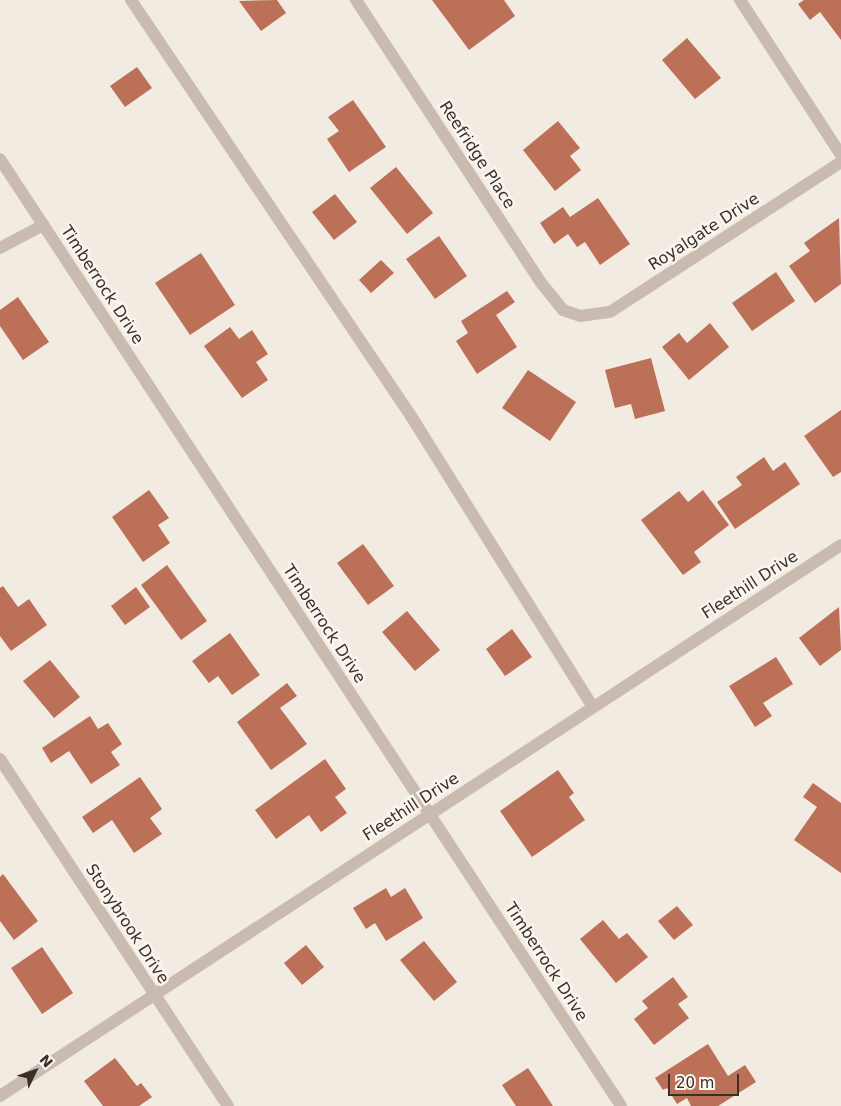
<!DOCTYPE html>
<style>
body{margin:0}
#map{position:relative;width:841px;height:1106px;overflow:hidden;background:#f2ebe2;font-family:"DejaVu Sans",sans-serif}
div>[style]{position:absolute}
.building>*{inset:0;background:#bb7057}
.lane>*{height:12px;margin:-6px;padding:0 6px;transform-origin:6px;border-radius:6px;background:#c9bbaf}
.street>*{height:12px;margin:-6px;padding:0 6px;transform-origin:6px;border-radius:6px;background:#c9bbaf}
span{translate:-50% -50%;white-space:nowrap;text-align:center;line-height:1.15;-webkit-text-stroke:5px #faf5ef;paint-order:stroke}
.street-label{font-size:16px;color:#39302c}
.north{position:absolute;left:10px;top:1046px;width:50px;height:50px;-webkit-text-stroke:4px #faf5ef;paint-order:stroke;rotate:48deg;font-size:14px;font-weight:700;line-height:20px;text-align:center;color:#39302c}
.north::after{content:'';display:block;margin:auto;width:18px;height:22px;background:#39302c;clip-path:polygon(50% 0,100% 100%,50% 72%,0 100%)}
.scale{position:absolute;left:668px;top:1074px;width:71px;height:22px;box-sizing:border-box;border:2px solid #39302c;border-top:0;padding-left:6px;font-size:15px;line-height:18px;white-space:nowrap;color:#39302c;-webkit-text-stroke:4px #faf5ef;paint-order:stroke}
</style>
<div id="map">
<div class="building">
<i style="clip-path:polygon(277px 0,286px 13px,261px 31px,239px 1px)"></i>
<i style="clip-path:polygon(432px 0,504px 0,515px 16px,469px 50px)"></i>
<i style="clip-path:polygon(804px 0,841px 0,841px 40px,820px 12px,810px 20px,798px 4px)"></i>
<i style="clip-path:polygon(687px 38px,721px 78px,695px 99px,662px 60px)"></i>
<i style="clip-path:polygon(137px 67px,152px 88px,125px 107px,110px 86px)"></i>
<i style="clip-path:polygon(353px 100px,386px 147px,349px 172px,327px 139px,339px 131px,328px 117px)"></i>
<i style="clip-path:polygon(558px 121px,580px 148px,570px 156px,581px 170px,555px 191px,523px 150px)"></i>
<i style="clip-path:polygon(396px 167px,433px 213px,407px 234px,370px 188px)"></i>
<i style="clip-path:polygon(335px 194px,357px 222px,334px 240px,312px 212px)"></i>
<i style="clip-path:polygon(598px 198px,630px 244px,600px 265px,585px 242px,577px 247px,568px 234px,554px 244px,540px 223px,563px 207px,570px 217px)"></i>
<i style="clip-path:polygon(839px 218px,841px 284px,815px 303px,789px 266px,810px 251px,804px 243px)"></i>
<i style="clip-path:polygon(439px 236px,467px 276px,435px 299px,406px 259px)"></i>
<i style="clip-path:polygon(201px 253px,235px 305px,190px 335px,155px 283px)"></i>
<i style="clip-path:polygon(381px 260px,394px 273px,371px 293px,359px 280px)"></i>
<i style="clip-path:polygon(776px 272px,795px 301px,752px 331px,732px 303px)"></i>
<i style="clip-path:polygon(507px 291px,515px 302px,496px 315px,517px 347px,477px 374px,456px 341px,468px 333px,461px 321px)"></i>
<i style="clip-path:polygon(18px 297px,49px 342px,23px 360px,0 326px,0 310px)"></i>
<i style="clip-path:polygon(710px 323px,729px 347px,689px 380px,662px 347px,679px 333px,687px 343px)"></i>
<i style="clip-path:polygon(230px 327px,239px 339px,252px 330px,268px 354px,256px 362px,268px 380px,242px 398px,204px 346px)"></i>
<i style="clip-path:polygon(651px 358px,665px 411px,635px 419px,631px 404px,615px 408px,605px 370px)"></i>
<i style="clip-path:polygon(528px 370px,576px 402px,550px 441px,502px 408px)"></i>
<i style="clip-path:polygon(841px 410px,841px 472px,833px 477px,804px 436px)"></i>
<i style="clip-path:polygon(764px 457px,773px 471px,785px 462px,800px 484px,735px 529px,717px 502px,742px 485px,736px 477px)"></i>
<i style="clip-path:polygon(149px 490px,169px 518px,158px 525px,170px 543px,143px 562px,112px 517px)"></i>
<i style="clip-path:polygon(703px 490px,729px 525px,694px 552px,701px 562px,683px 575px,641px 520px,679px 491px,688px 502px)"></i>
<i style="clip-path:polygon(363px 544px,394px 586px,368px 605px,337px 563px)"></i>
<i style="clip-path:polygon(167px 565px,207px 621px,181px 640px,141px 585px)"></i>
<i style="clip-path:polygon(3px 586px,18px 607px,29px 599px,47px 625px,11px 651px,0 636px,0 588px)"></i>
<i style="clip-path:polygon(136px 587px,150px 607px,125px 625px,111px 606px)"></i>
<i style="clip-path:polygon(839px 607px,841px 650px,820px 666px,799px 638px)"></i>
<i style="clip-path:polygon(407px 611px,440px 650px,415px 671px,382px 632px)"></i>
<i style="clip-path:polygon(512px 629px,532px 657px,505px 676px,486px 649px)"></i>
<i style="clip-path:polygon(230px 633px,260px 675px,232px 695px,218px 676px,209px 683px,192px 661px)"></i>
<i style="clip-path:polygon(776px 657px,793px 684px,763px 703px,772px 716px,755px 727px,729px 686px)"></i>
<i style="clip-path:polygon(50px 660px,80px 697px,54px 718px,23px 681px)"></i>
<i style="clip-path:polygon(287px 683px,297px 696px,280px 708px,307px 744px,271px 770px,237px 722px)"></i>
<i style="clip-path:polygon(90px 716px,98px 729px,108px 723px,122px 744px,111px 752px,120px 765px,91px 784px,69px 751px,51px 763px,42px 748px)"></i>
<i style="clip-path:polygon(325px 759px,346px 789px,335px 797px,347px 813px,321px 832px,309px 815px,276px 839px,255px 810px)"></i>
<i style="clip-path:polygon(558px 770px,574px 793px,569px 797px,585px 820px,532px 857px,500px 811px)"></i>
<i style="clip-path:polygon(140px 777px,162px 809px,150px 818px,162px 834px,134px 853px,112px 820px,93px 833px,82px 817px)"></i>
<i style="clip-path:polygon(813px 783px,841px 803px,841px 873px,794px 840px,817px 807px,803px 797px)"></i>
<i style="clip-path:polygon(3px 874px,38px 921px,14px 940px,0 921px,0 877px)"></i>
<i style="clip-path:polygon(386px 888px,391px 897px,405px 888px,423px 918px,386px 941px,375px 923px,366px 929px,353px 908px)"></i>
<i style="clip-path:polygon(677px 906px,693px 925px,674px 940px,658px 921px)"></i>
<i style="clip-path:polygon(603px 920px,619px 939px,627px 933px,648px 957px,616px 983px,580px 939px)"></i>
<i style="clip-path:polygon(424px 941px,457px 982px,434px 1001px,400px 960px)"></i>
<i style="clip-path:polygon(306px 945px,324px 967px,302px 985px,284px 963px)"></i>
<i style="clip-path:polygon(42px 947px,73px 993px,42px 1014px,11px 968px)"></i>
<i style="clip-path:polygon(673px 977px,688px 997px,678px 1004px,689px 1018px,654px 1045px,634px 1019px,648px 1008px,642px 1001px)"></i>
<i style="clip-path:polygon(708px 1044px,728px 1076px,745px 1065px,756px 1082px,718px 1106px,691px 1106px,687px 1098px,677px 1104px,667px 1088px,663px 1090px,655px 1078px)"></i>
<i style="clip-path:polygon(115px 1058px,137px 1086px,141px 1083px,152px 1097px,139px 1106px,103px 1106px,84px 1081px)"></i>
<i style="clip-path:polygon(528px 1068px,553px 1106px,516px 1106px,502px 1085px)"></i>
</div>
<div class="lane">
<i style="left:131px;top:0;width:501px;rotate:56.06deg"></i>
<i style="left:411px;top:416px;width:343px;rotate:58deg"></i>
</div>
<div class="street">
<i style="left:356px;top:0;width:339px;rotate:56.8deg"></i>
<i style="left:542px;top:284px;width:33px;rotate:51deg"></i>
<i style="left:563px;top:310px;width:18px;rotate:19deg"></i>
<i style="left:580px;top:316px;width:30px;rotate:-8deg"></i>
<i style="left:610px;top:312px;width:275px;rotate:-33deg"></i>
<i style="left:740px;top:0;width:185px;rotate:56.9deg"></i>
<i style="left:0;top:159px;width:1132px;rotate:56.74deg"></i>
<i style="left:0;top:248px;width:49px;rotate:-28.1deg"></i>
<i style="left:0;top:759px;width:415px;rotate:56.7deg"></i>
<i style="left:0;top:1096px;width:1005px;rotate:-33.23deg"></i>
</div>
<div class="street-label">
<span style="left:477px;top:155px;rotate:57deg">Reefridge Place</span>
<span style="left:704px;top:232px;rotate:-33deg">Royalgate Drive</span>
<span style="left:102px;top:285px;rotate:57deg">Timberrock Drive</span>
<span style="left:750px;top:585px;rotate:-33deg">Fleethill Drive</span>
<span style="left:324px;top:624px;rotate:57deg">Timberrock Drive</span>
<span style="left:411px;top:807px;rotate:-33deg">Fleethill Drive</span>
<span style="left:127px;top:924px;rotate:57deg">Stonybrook Drive</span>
<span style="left:546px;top:962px;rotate:57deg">Timberrock Drive</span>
</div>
<div class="north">N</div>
<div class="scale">20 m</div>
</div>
